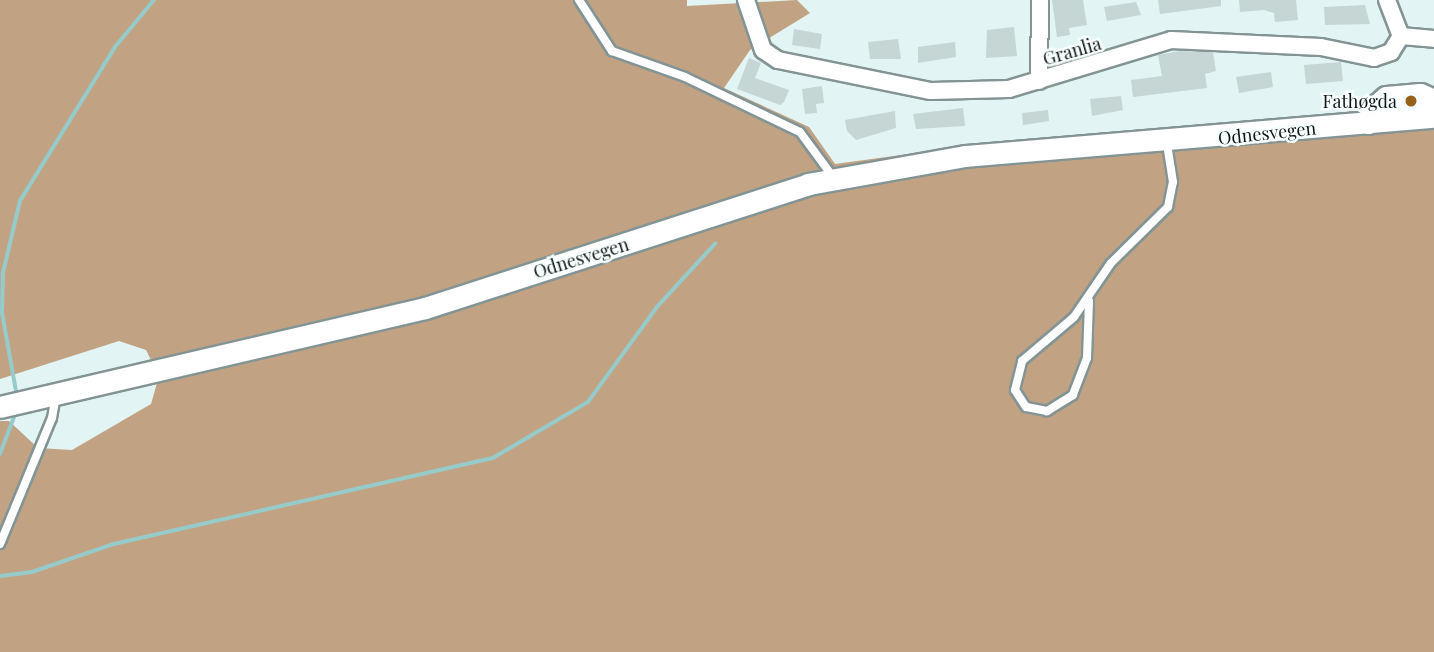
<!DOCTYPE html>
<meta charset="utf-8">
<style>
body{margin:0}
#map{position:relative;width:1434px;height:652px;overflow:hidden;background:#e2f4f3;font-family:"Playfair Display",serif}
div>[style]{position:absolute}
.forest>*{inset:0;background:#c1a384}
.stream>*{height:3.5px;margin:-1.75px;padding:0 1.75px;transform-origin:1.75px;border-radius:1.75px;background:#96cbca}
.building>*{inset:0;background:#c5d6d5}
.roads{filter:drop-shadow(2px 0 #849494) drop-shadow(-2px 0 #849494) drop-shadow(0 2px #849494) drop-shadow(0 -2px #849494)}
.lane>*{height:8px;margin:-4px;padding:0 4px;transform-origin:4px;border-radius:4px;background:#fff}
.street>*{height:16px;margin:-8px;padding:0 8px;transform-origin:8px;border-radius:8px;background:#fff}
.secondary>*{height:21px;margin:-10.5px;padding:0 10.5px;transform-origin:10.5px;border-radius:10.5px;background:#fff}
.dots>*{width:19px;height:19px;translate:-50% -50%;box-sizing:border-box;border:4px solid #f7fefe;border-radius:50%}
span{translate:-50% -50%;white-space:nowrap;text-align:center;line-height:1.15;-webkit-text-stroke:5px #f7fefe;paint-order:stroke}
.street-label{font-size:18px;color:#111717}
.poi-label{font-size:18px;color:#111717}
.right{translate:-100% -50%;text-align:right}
</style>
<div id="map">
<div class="forest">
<i style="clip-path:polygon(0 0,687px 0,687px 6px,797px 0,810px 13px,750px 50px,724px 88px,809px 127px,835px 164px,923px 152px,1434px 125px,1434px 652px,0 652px,0 421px,9px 421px,38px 448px,72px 450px,151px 404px,159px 376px,146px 350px,119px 341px,0 379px)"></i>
</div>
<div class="stream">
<i style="left:17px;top:397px;width:85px;rotate:-100.1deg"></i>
<i style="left:2px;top:313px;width:40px;rotate:-88.6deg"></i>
<i style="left:3px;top:273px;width:74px;rotate:-76.7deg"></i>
<i style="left:20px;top:201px;width:181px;rotate:-58.3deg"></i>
<i style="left:115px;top:47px;width:61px;rotate:-50.3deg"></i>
<i style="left:0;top:454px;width:45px;rotate:-69.1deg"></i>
<i style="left:0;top:576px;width:32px;rotate:-7deg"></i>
<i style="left:32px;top:572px;width:87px;rotate:-18.9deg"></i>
<i style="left:114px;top:544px;width:389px;rotate:-12.8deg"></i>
<i style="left:493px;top:458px;width:110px;rotate:-30.5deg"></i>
<i style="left:588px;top:402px;width:117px;rotate:-54deg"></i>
<i style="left:657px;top:307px;width:86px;rotate:-47.4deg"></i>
</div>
<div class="building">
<i style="clip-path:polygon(1052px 0,1083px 0,1087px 25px,1069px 28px,1070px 35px,1057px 37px)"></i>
<i style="clip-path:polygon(1158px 0,1221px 0,1221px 6px,1160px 14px)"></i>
<i style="clip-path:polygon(1239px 0,1296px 0,1298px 20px,1275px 22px,1274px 13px,1264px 10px,1240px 12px)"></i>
<i style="clip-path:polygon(1136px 2px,1141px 15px,1107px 21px,1104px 7px)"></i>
<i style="clip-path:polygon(1365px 5px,1370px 24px,1325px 25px,1324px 7px)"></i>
<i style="clip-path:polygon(1014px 27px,1017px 56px,986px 58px,987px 30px)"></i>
<i style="clip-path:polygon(794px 29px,822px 34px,820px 49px,792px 45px)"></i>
<i style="clip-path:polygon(898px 39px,901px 59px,870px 59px,868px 42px)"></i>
<i style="clip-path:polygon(955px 42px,956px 57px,918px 63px,918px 47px)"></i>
<i style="clip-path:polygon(1180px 51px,1213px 52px,1216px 71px,1205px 74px,1207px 88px,1133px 97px,1131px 80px,1162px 76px,1158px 55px)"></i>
<i style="clip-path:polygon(749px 58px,761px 63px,755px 78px,789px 90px,784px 102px,780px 105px,737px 89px)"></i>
<i style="clip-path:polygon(1341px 62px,1343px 81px,1306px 84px,1304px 65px)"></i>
<i style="clip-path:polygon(1271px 72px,1273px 87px,1239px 93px,1236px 77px)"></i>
<i style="clip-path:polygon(822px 86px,824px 103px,816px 104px,817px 113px,805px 114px,802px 89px)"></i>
<i style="clip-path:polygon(1121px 96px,1123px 110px,1092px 116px,1090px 99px)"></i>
<i style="clip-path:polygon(963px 108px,965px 126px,916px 129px,913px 114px)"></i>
<i style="clip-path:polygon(1048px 110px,1049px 121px,1023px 125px,1022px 113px)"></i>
<i style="clip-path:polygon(895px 111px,896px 128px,856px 140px,847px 131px,845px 120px)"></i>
</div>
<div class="roads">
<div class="lane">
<i style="left:579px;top:0;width:61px;rotate:57.1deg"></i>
<i style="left:612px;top:51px;width:77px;rotate:19.6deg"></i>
<i style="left:685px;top:77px;width:127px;rotate:25.6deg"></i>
<i style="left:800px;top:132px;width:56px;rotate:53.7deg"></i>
<i style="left:1381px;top:109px;width:50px;rotate:-3.4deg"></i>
<i style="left:1089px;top:301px;width:57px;rotate:92deg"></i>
<i style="left:1087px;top:358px;width:40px;rotate:111deg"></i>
<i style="left:1073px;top:395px;width:31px;rotate:148deg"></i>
<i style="left:1047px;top:411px;width:21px;rotate:-169deg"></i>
<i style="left:1026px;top:407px;width:20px;rotate:-123deg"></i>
<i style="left:1015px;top:390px;width:30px;rotate:-76deg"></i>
<i style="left:1022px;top:361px;width:68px;rotate:-40.2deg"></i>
<i style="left:1074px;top:317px;width:65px;rotate:-55.6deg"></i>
<i style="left:1111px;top:263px;width:80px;rotate:-44.5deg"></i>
<i style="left:1168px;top:207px;width:25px;rotate:-79deg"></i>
<i style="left:1173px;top:182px;width:39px;rotate:-99deg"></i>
<i style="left:0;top:544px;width:136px;rotate:-67.6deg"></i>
<i style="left:52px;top:418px;width:23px;rotate:-80deg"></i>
</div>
<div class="street">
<i style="left:746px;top:0;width:53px;rotate:71.2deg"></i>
<i style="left:763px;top:50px;width:18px;rotate:34deg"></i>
<i style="left:778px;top:60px;width:156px;rotate:11.5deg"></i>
<i style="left:931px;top:91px;width:78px;rotate:-1.5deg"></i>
<i style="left:1009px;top:89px;width:169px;rotate:-16.8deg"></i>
<i style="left:1171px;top:40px;width:150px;rotate:2.7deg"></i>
<i style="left:1321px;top:47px;width:54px;rotate:11.7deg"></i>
<i style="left:1374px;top:58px;width:18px;rotate:-19deg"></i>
<i style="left:1391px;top:52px;width:19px;rotate:-58deg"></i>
<i style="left:1387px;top:0;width:39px;rotate:69deg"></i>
<i style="left:1401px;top:36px;width:33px;rotate:5deg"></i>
<i style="left:1039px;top:81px;width:81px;rotate:-89.3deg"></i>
</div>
<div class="secondary">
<i style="left:1368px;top:123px;width:13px;rotate:-77deg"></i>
<i style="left:1371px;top:110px;width:20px;rotate:-41deg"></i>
<i style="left:1386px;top:97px;width:34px;rotate:-5deg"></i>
<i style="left:1420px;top:94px;width:15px;rotate:23deg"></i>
<i style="left:0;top:407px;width:436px;rotate:-13.1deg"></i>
<i style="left:425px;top:308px;width:403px;rotate:-17.9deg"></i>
<i style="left:808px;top:184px;width:159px;rotate:-10.1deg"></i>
<i style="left:965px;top:156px;width:471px;rotate:-4.8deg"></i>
</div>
</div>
<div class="dots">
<i style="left:1411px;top:101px;background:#97611a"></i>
</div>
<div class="street-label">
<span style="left:1072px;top:51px;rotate:-16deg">Granlia</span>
<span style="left:1267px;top:133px;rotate:-6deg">Odnesvegen</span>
<span style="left:581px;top:258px;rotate:-17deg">Odnesvegen</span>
</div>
<div class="poi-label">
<span class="right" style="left:1397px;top:101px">Fathøgda</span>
</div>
</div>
